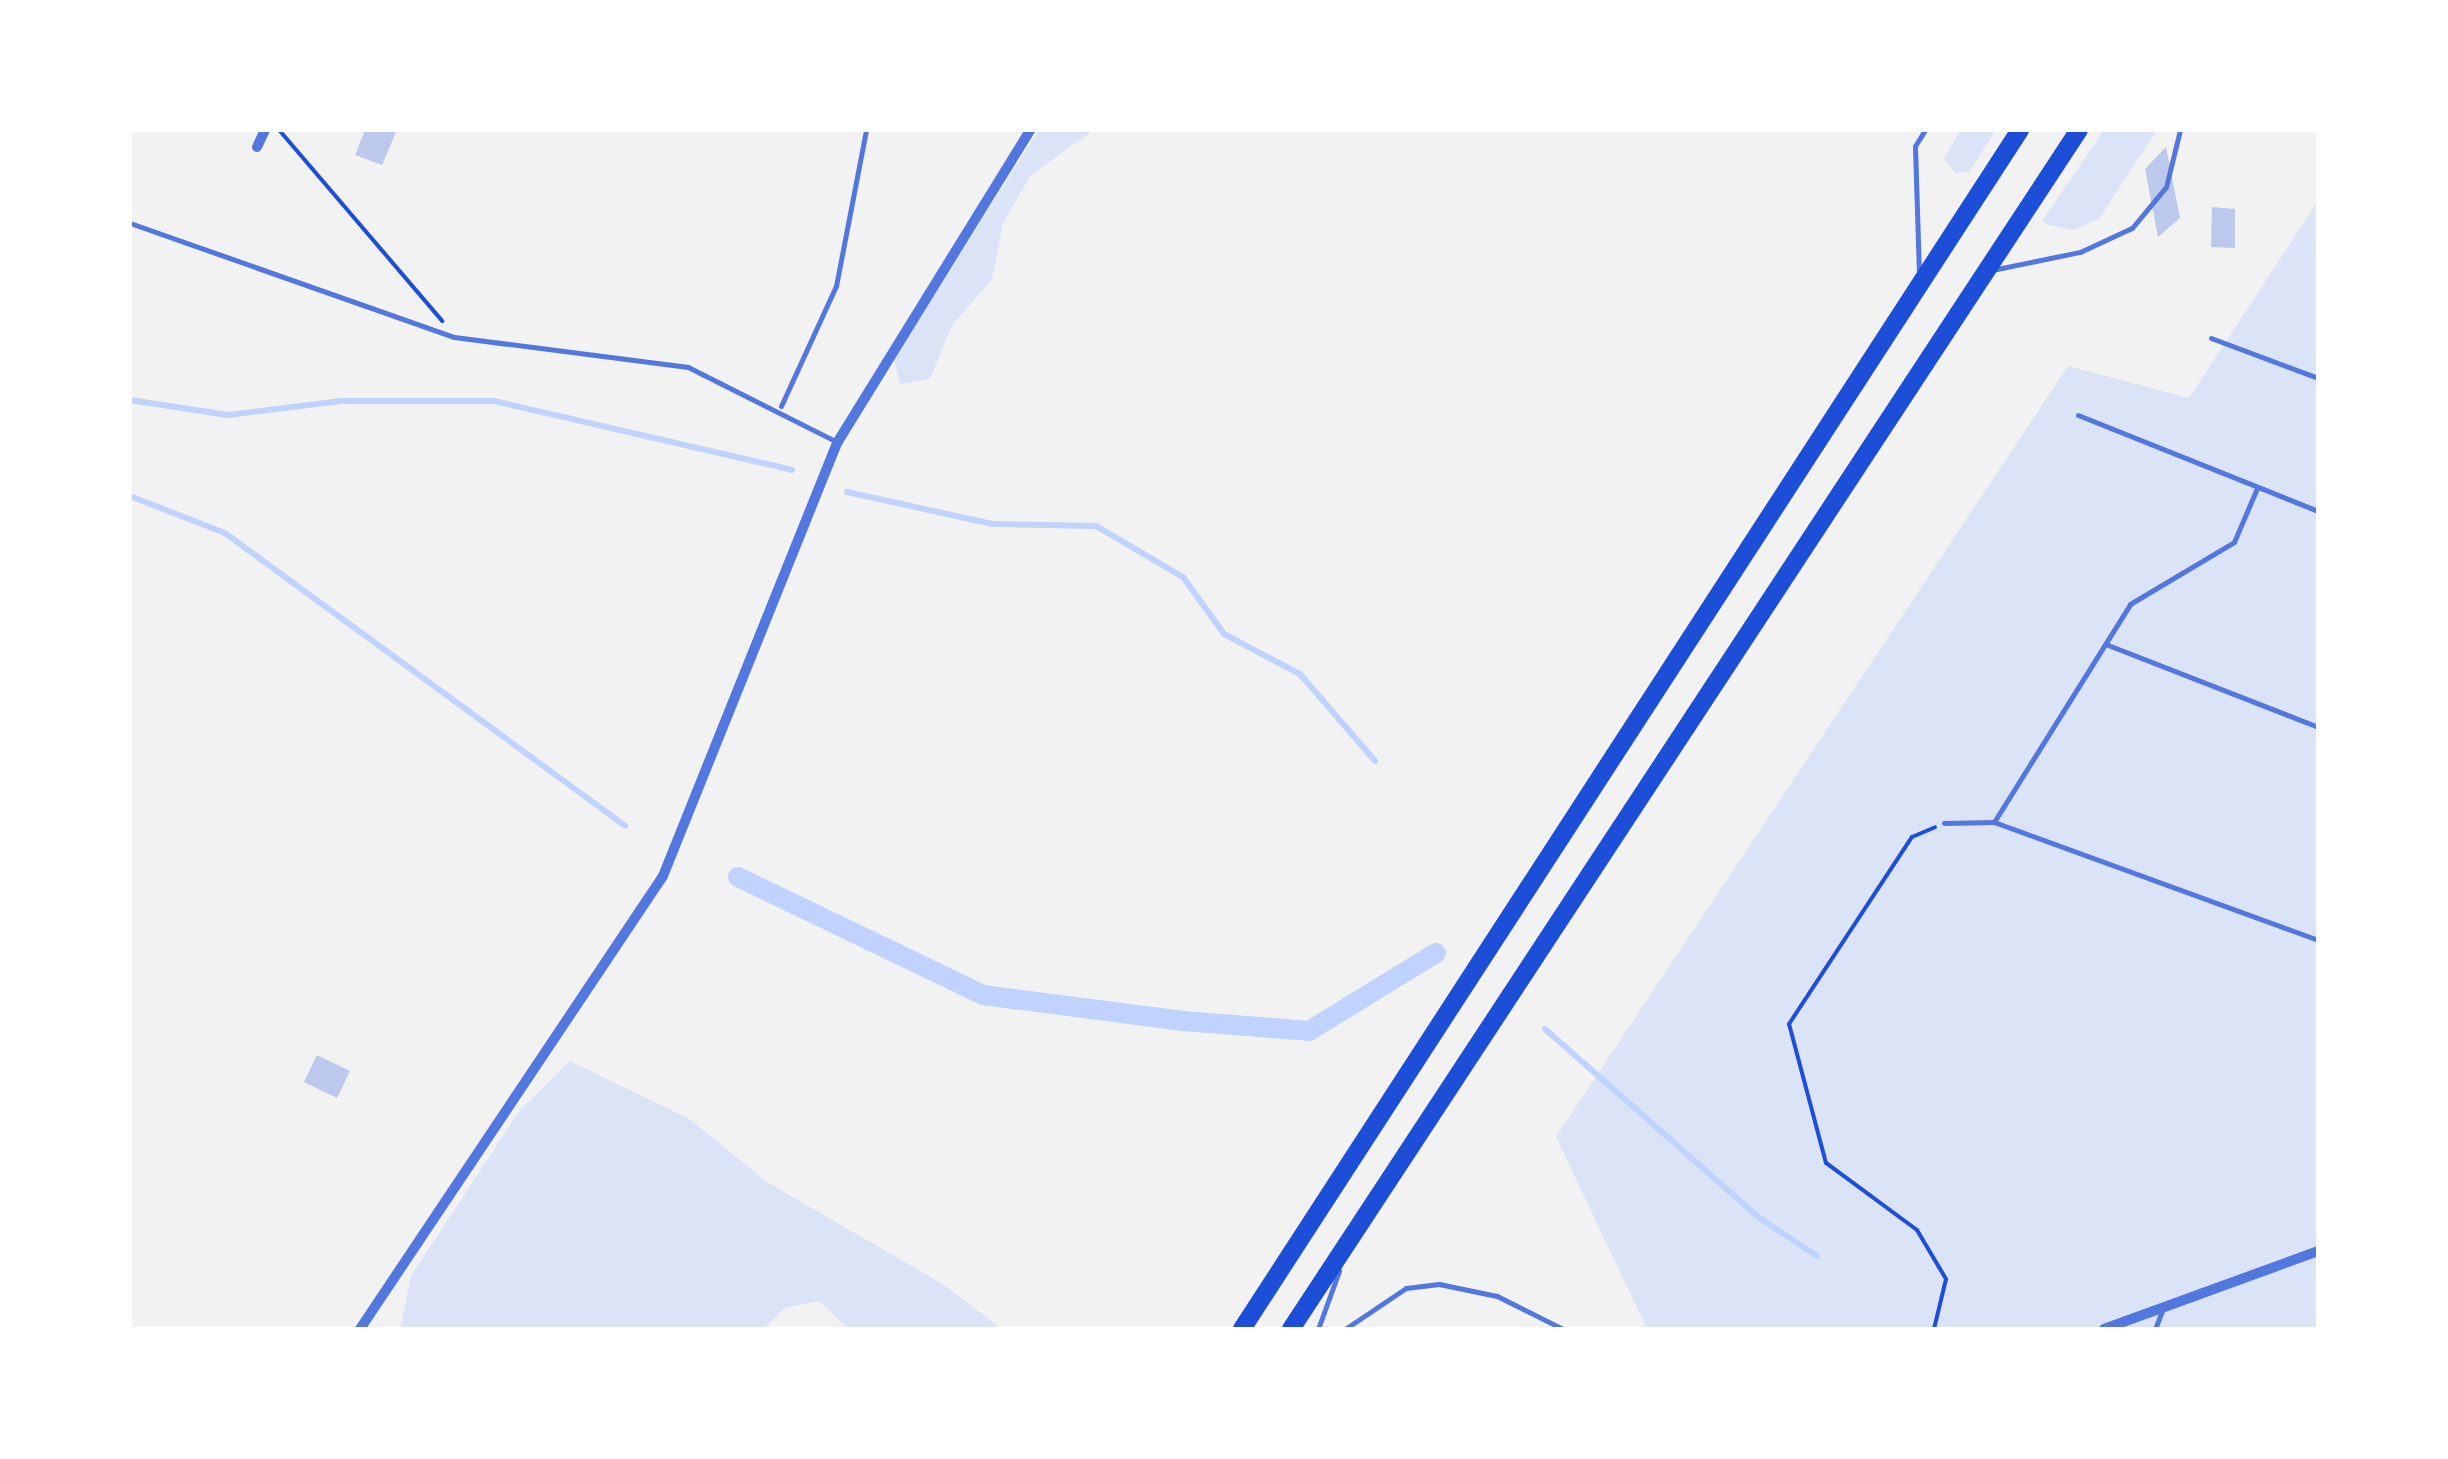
<!DOCTYPE html>
<style>
body{margin:0}
#map{position:relative;width:2448px;height:1459px;overflow:hidden;background:#f2f2f2;font-family:"PT Sans",sans-serif}
div>[style]{position:absolute}
.green>*{inset:0;background:#dbe4f7}
.stream>*{height:6px;margin:-3px;padding:0 3px;transform-origin:3px;border-radius:3px;background:#bfd3fe}
.canal>*{height:20px;margin:-10px;padding:0 10px;transform-origin:10px;border-radius:10px;background:#bfd3fe}
.building>*{inset:0;background:#bdc9ec}
.path>*{height:4px;margin:-2px;padding:0 2px;transform-origin:2px;border-radius:2px;background:#1d4ed8}
.service>*{height:5px;margin:-2.5px;padding:0 2.5px;transform-origin:2.5px;border-radius:2.5px;background:#5277de}
.minor>*{height:10px;margin:-5px;padding:0 5px;transform-origin:5px;border-radius:5px;background:#5277de}
.trunk>*{height:18px;margin:-9px;padding:0 9px;transform-origin:9px;border-radius:9px;background:#1d4ed8}
span{translate:-50% -50%;white-space:nowrap;text-align:center;line-height:1.15;-webkit-text-stroke:9px #fff;paint-order:stroke}
.frame{position:absolute;inset:0;border:132px solid #fff;pointer-events:none}
</style>
<div id="map">
<div class="green">
<i style="clip-path:polygon(1039px 130px,1094px 130px,1031px 175px,1003px 223px,992px 280px,952px 325px,930px 379px,900px 384px,894px 358px)"></i>
<i style="clip-path:polygon(1961px 130px,1996px 130px,1969px 172px,1955px 173px,1944px 158px)"></i>
<i style="clip-path:polygon(2104px 130px,2157px 130px,2099px 219px,2074px 230px,2048px 225px,2042px 221px)"></i>
<i style="clip-path:polygon(2318px 201px,2318px 1329px,1647px 1329px,1556px 1137px,2068px 366px,2189px 398px)"></i>
<i style="clip-path:polygon(570px 1061px,691px 1120px,767px 1182px,946px 1286px,1001px 1329px,848px 1329px,819px 1301px,784px 1308px,764px 1329px,400px 1329px,411px 1276px,520px 1110px)"></i>
</div>
<div class="stream">
<i style="left:130px;top:400px;width:99px;rotate:8.7deg"></i>
<i style="left:228px;top:415px;width:114px;rotate:-7.1deg"></i>
<i style="left:341px;top:401px;width:153px"></i>
<i style="left:494px;top:401px;width:306px;rotate:13deg"></i>
<i style="left:847px;top:492px;width:149px;rotate:12.4deg"></i>
<i style="left:993px;top:524px;width:103px;rotate:1.1deg"></i>
<i style="left:1096px;top:526px;width:101px;rotate:30.4deg"></i>
<i style="left:1183px;top:577px;width:70px;rotate:54.3deg"></i>
<i style="left:1224px;top:634px;width:86px;rotate:27.8deg"></i>
<i style="left:1300px;top:674px;width:115px;rotate:49.2deg"></i>
<i style="left:130px;top:496px;width:102px;rotate:21.3deg"></i>
<i style="left:225px;top:533px;width:496px;rotate:36.2deg"></i>
<i style="left:1545px;top:1029px;width:284px;rotate:41.4deg"></i>
<i style="left:1758px;top:1217px;width:71px;rotate:33.5deg"></i>
</div>
<div class="canal">
<i style="left:738px;top:877px;width:272px;rotate:25.7deg"></i>
<i style="left:983px;top:995px;width:202px;rotate:7.4deg"></i>
<i style="left:1183px;top:1021px;width:126px;rotate:4.5deg"></i>
<i style="left:1309px;top:1031px;width:149px;rotate:-31.6deg"></i>
</div>
<div class="building">
<i style="clip-path:polygon(365px 130px,397px 130px,382px 165px,355px 155px)"></i>
<i style="clip-path:polygon(2166px 147px,2180px 218px,2158px 237px,2145px 169px)"></i>
<i style="clip-path:polygon(2212px 207px,2235px 209px,2235px 248px,2211px 247px)"></i>
<i style="clip-path:polygon(317px 1055px,350px 1071px,337px 1098px,304px 1082px)"></i>
</div>
<div class="path">
<i style="left:280px;top:131px;width:250px;rotate:49.5deg"></i>
<i style="left:1934px;top:1329px;width:51px;rotate:-76.5deg"></i>
<i style="left:1946px;top:1279px;width:57px;rotate:-120.6deg"></i>
<i style="left:1917px;top:1230px;width:113px;rotate:-143.6deg"></i>
<i style="left:1826px;top:1163px;width:144px;rotate:-104.9deg"></i>
<i style="left:1789px;top:1024px;width:224px;rotate:-56.7deg"></i>
<i style="left:1912px;top:837px;width:25px;rotate:-23deg"></i>
</div>
<div class="service">
<i style="left:130px;top:223px;width:343px;rotate:19.4deg"></i>
<i style="left:454px;top:337px;width:236px;rotate:7.3deg"></i>
<i style="left:688px;top:367px;width:165px;rotate:26.7deg"></i>
<i style="left:1992px;top:270px;width:90px;rotate:-11.6deg"></i>
<i style="left:2080px;top:252px;width:57px;rotate:-24.8deg"></i>
<i style="left:2132px;top:228px;width:53px;rotate:-50.3deg"></i>
<i style="left:2166px;top:187px;width:59px;rotate:-76.2deg"></i>
<i style="left:1919px;top:274px;width:128px;rotate:-91.8deg"></i>
<i style="left:1915px;top:146px;width:19px;rotate:-58deg"></i>
<i style="left:2211px;top:338px;width:114px;rotate:20.5deg"></i>
<i style="left:781px;top:406px;width:132px;rotate:-65.4deg"></i>
<i style="left:836px;top:286px;width:159px;rotate:-79.1deg"></i>
<i style="left:2078px;top:415px;width:258px;rotate:21.8deg"></i>
<i style="left:2108px;top:645px;width:225px;rotate:21.3deg"></i>
<i style="left:1994px;top:822px;width:257px;rotate:-58deg"></i>
<i style="left:2130px;top:604px;width:121px;rotate:-30.8deg"></i>
<i style="left:2234px;top:542px;width:59px;rotate:-66.9deg"></i>
<i style="left:1944px;top:823px;width:50px;rotate:-1.1deg"></i>
<i style="left:1994px;top:822px;width:345px;rotate:20deg"></i>
<i style="left:1318px;top:1329px;width:62px;rotate:-70.1deg"></i>
<i style="left:1345px;top:1329px;width:73px;rotate:-33.9deg"></i>
<i style="left:1406px;top:1288px;width:33px;rotate:-7deg"></i>
<i style="left:1439px;top:1284px;width:59px;rotate:11.7deg"></i>
<i style="left:1497px;top:1296px;width:74px;rotate:26.6deg"></i>
<i style="left:2155px;top:1329px;width:19px;rotate:-69deg"></i>
</div>
<div class="minor">
<i style="left:257px;top:147px;width:19px;rotate:-65deg"></i>
<i style="left:360px;top:1329px;width:545px;rotate:-56.22deg"></i>
<i style="left:663px;top:876px;width:467px;rotate:-68.1deg"></i>
<i style="left:837px;top:443px;width:368px;rotate:-58.3deg"></i>
<i style="left:2104px;top:1329px;width:228px;rotate:-20deg"></i>
</div>
<div class="trunk">
<i style="left:1242px;top:1329px;width:1429px;rotate:-57.02deg"></i>
<i style="left:1291px;top:1329px;width:1435px;rotate:-56.69deg"></i>
</div>
<div class="frame"></div>
</div>
